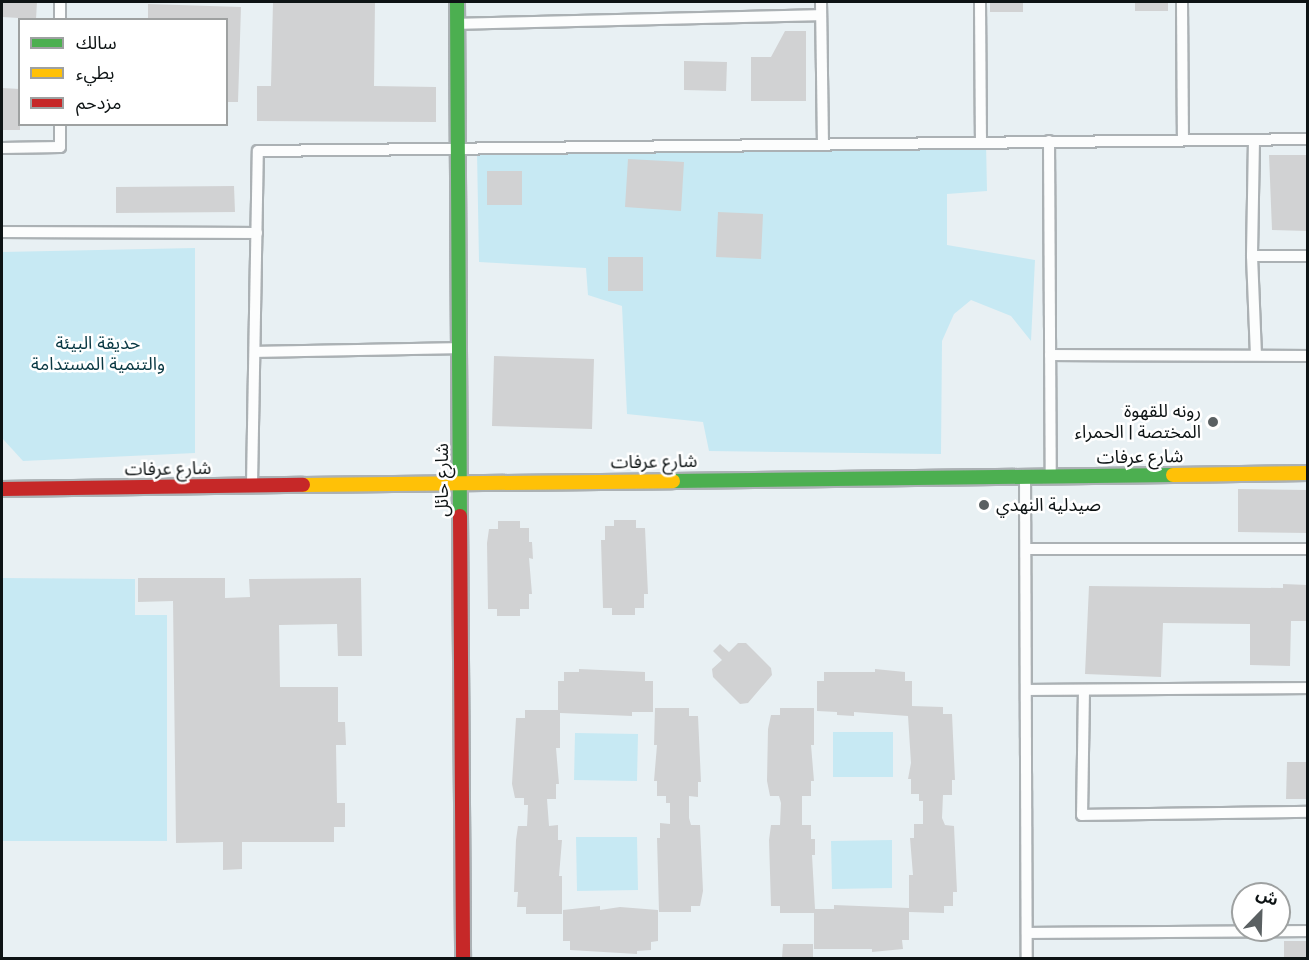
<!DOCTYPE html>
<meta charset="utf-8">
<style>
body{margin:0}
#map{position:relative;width:1309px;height:960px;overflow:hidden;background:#e8f0f3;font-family:"DM Sans","Noto Sans Arabic",sans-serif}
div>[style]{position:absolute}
.green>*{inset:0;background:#c7e9f3}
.building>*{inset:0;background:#d1d2d3}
.roads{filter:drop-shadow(2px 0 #abb1b4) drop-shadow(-2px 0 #abb1b4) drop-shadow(0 2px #abb1b4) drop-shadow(0 -2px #abb1b4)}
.street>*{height:10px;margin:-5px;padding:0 5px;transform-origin:5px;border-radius:5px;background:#fcfdfd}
.fast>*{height:14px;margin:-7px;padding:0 7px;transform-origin:7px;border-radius:7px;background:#4caf50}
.slow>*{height:14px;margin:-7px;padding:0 7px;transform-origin:7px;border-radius:7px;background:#ffc107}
.jam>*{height:14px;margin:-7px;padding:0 7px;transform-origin:7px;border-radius:7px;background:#c62828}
.dots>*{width:16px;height:16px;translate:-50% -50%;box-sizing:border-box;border:3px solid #fff;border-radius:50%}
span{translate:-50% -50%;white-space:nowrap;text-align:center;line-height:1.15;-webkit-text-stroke:5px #fff;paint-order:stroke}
.park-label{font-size:18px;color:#093843}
.poi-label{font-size:18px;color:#0d1314}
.right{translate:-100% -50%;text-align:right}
.left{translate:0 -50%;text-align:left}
.street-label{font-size:18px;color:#0d1314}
.frame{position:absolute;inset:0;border:3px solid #0d1314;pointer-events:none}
.legend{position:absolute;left:18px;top:18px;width:210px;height:108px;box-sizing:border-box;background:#fff;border:2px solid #9ea1a1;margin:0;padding:8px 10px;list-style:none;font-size:18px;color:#0d1314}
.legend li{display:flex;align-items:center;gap:12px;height:30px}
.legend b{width:30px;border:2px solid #9ea1a1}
.north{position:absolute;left:1231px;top:882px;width:60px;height:60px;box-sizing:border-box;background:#fff;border:2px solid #9ea1a1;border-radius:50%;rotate:23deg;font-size:16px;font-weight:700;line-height:24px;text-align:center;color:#0d1314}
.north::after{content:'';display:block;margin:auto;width:21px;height:27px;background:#5a6062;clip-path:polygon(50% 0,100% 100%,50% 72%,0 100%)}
</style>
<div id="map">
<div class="green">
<i style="clip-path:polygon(986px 142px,987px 191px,947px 194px,947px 245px,1035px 260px,1031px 341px,1011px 316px,971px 300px,954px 314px,942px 341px,941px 454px,709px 451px,703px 422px,627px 414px,622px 306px,588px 295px,586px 268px,479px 262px,477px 152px)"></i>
<i style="clip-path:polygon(195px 248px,195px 453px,23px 461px,2px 438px,2px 252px)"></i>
<i style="clip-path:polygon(2px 578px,135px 579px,135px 615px,167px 615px,167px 841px,2px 841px)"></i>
<i style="clip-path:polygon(833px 732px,893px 732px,893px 777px,833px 777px)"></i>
<i style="clip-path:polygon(575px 733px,638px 734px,637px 781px,574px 780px)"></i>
<i style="clip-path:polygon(576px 837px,637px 837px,638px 890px,577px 891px)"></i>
<i style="clip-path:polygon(892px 840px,892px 888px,832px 889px,831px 841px)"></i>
</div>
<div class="building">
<i style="clip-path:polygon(2px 2px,37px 2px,36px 19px,2px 17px)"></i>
<i style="clip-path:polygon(273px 2px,375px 2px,374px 86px,436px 87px,436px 122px,257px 121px,257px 86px,271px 86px)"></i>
<i style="clip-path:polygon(990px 2px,1023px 2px,1023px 12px,990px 12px)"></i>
<i style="clip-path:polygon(1135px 2px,1168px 2px,1168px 11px,1135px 11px)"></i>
<i style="clip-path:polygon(148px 4px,241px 7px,238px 102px,226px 102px,226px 20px,148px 20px)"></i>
<i style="clip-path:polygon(785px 31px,806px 31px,806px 101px,751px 101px,751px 57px,771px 57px)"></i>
<i style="clip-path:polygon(684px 61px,727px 62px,726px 91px,684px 90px)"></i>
<i style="clip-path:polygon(2px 88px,20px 89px,20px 130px,2px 130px)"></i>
<i style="clip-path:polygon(1269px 155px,1308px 155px,1308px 231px,1272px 230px)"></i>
<i style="clip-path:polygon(628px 159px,684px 162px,681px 211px,625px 207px)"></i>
<i style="clip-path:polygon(487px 171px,522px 171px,522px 205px,487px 205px)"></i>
<i style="clip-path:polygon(234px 186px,235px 212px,116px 213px,116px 187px)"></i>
<i style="clip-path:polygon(718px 212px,763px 214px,761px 259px,716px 257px)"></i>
<i style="clip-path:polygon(608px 257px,643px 257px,643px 291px,608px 291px)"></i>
<i style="clip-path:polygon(494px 356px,594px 359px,592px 429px,492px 426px)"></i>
<i style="clip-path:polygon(1238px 489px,1308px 490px,1308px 533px,1238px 532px)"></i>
<i style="clip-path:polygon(614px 520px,636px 520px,636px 528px,645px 528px,648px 594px,644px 594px,644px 608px,635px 608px,635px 615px,612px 615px,612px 608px,603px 608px,601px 540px,605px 540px,605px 526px,614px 526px)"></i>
<i style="clip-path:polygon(498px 521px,520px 521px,520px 528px,529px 528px,529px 542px,532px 542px,533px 559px,529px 558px,532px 594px,529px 594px,529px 609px,520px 609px,520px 616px,497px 616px,497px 609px,488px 609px,487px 543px,489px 529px,498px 529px)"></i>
<i style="clip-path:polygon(138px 578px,225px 578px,225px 598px,250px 597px,249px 579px,361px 578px,362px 656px,338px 656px,337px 624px,279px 625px,280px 687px,338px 687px,338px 722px,345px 722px,346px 745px,336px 745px,337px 803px,345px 803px,345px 827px,334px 827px,334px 842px,242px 842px,242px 869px,223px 870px,223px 842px,176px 843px,173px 601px,138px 602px)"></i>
<i style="clip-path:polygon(1283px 584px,1308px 585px,1308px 621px,1291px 621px,1290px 666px,1250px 665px,1250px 624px,1163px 623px,1161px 677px,1085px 674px,1089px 586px,1283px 588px)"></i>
<i style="clip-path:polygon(738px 643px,746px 643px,771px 668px,772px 675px,748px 703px,740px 704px,713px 677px,712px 669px,722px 660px,713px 651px,720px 644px,729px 652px)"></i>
<i style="clip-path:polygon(579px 669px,645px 672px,645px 681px,653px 681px,653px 712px,632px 712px,632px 716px,560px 713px,560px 748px,556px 748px,559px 784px,556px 784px,556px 799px,547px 799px,549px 826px,558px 825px,558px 840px,562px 840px,559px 876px,562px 876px,562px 914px,526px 914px,526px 907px,517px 907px,518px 892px,514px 892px,516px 840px,518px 826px,527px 826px,528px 805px,524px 805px,524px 798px,515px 798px,512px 784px,516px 718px,525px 718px,525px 710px,558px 710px,558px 681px,564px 681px,564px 672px,579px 672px)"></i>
<i style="clip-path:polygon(875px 669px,905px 672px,905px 681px,912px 681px,912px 706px,943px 707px,943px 714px,952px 714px,955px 780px,952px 780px,952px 795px,943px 795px,942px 818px,945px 825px,954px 826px,957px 892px,953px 892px,953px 906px,944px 906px,944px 913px,909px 912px,909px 875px,913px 875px,910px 838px,914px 838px,914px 824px,923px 824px,923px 801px,919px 801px,919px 794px,911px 794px,911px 779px,908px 779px,911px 763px,908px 716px,854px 712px,854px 716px,837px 715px,837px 712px,817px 711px,817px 681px,824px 681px,824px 672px,875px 672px)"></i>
<i style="clip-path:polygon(655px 708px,689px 708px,689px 716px,698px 716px,701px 782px,698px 782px,698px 797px,689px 796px,689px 818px,691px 825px,700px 825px,703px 891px,700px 906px,691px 906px,691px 912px,659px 912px,657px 838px,660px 838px,660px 823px,670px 824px,670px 803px,666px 803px,666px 796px,657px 796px,657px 781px,654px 781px,657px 745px,654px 745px)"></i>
<i style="clip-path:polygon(780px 708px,814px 708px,814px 745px,811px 745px,814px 781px,811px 781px,811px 796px,802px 796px,802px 825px,811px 825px,811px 839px,815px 839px,815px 855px,812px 855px,815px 909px,834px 909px,834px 905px,909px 908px,909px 940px,902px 940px,903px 949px,872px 952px,872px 949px,814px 949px,814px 913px,780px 913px,780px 906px,771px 906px,769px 840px,771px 825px,780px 825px,781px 803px,779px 796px,770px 796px,767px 781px,768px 729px,771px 715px,780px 715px)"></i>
<i style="clip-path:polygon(1287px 762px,1308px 762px,1308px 799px,1286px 799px)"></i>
<i style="clip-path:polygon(600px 906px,600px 910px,620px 907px,658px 910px,658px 941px,651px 942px,651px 950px,637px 951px,637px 954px,570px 950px,570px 941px,563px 941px,563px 910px)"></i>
<i style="clip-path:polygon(1284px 941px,1308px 941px,1308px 958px,1284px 958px)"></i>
<i style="clip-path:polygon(783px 944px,813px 944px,813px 958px,782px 958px)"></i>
</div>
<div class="roads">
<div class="street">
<i style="left:60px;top:2px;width:18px;rotate:90deg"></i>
<i style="left:821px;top:2px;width:141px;rotate:89.2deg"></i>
<i style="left:980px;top:2px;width:140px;rotate:89.6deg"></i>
<i style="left:1182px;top:2px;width:138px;rotate:89.6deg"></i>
<i style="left:456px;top:24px;width:365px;rotate:-1.4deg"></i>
<i style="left:1254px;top:140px;width:116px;rotate:91deg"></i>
<i style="left:1252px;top:256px;width:99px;rotate:87.7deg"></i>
<i style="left:1049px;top:141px;width:335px;rotate:89.7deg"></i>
<i style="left:2px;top:148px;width:58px;rotate:-1deg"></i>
<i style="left:60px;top:147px;width:23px;rotate:-90deg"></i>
<i style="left:2px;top:232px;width:255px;rotate:0.2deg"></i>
<i style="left:1252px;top:256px;width:56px"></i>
<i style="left:256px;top:352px;width:204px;rotate:-1.1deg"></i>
<i style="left:1050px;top:355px;width:258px;rotate:0.2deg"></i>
<i style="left:1025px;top:476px;width:482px;rotate:89.8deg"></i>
<i style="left:252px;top:485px;width:334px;rotate:-89deg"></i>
<i style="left:258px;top:151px;width:1050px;rotate:-0.65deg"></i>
<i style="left:1026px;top:549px;width:282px"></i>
<i style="left:1027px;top:690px;width:281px;rotate:-0.4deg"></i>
<i style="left:1084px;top:690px;width:125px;rotate:90.9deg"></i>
<i style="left:1082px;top:815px;width:226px;rotate:-0.8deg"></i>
<i style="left:1027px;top:933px;width:281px;rotate:-0.4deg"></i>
</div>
<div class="fast">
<i style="left:457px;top:2px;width:514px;rotate:89.67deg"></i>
<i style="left:673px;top:481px;width:500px;rotate:-0.69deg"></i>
</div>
<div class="slow">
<i style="left:1173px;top:475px;width:135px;rotate:-0.8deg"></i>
<i style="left:303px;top:485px;width:370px;rotate:-0.6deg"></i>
</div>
<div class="jam">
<i style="left:2px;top:489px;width:301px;rotate:-0.8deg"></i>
<i style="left:460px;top:516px;width:442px;rotate:89.6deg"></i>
</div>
</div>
<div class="dots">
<i style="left:1213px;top:422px;background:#5a6062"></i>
<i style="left:984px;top:505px;background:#5a6062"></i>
</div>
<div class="park-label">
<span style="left:98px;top:354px">حديقة البيئة<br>والتنمية المستدامة</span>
</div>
<div class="poi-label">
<span class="right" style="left:1201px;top:422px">رونه للقهوة<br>المختصة | الحمراء</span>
<span class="left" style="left:996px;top:505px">صيدلية النهدي</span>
</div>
<div class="street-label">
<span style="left:1140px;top:457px;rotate:-1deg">شارع عرفات</span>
<span style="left:654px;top:462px;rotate:-1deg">شارع عرفات</span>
<span style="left:168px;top:469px;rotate:-1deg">شارع عرفات</span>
<span style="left:442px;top:480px;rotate:-90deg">شارع حائل</span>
</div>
<div class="frame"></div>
<ul class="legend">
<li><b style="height:8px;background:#4caf50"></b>سالك</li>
<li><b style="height:8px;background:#ffc107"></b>بطيء</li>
<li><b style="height:8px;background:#c62828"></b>مزدحم</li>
</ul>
<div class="north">ش</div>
</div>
